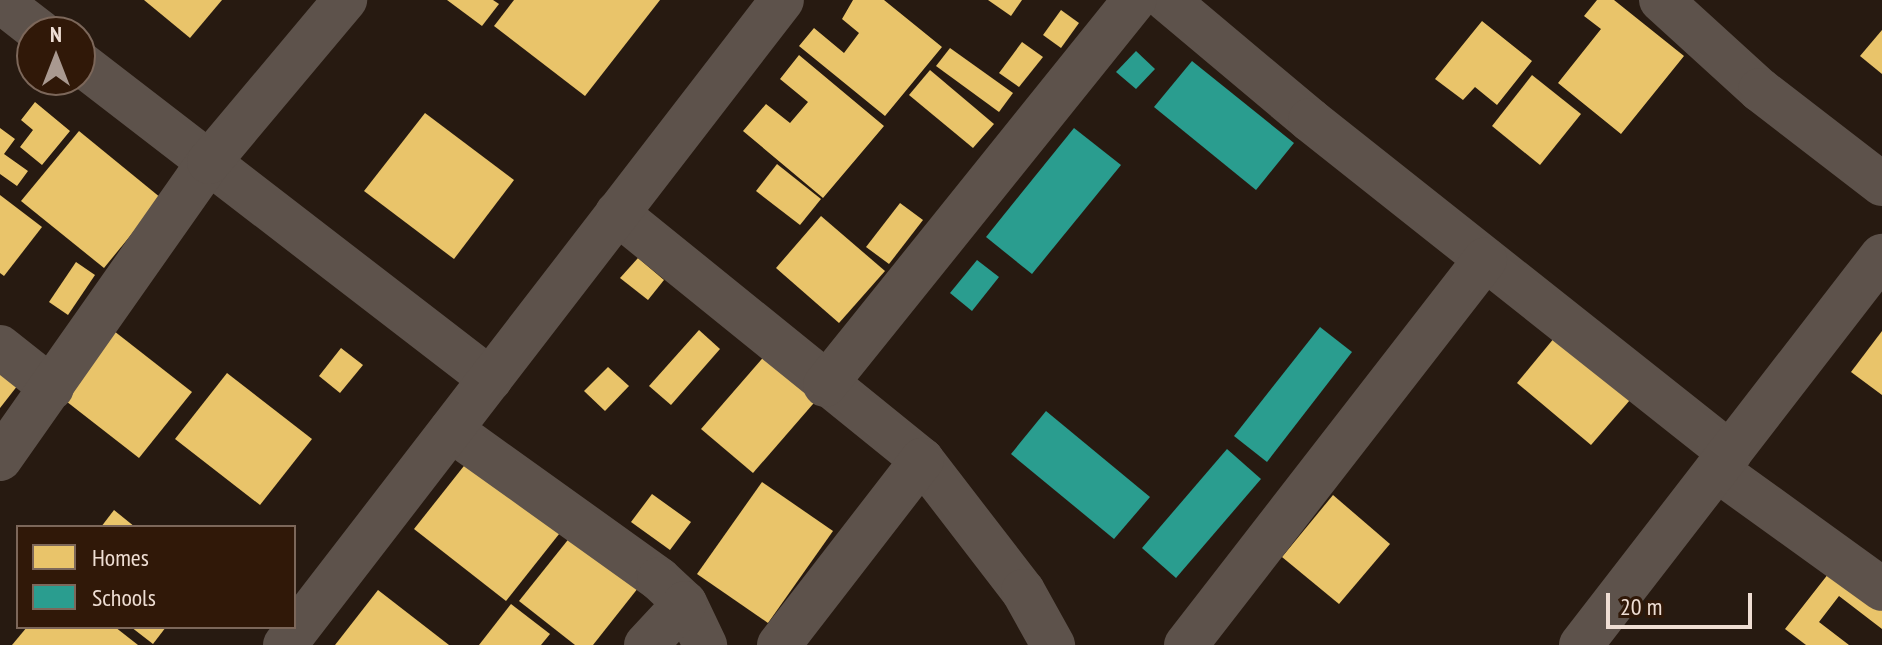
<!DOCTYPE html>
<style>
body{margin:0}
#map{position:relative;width:1882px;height:645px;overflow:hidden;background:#271a11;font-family:"PT Sans Narrow",sans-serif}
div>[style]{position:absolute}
.homes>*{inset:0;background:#e9c46a}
.schools>*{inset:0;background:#2a9d8f}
.minor>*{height:44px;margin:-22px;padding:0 22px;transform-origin:22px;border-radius:22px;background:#5d524b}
span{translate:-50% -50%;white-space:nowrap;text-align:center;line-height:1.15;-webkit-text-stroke:8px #301808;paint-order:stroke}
.legend{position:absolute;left:16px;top:525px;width:280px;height:104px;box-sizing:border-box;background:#301808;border:2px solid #7c675a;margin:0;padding:10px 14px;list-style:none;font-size:24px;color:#efded4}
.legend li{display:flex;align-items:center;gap:16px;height:40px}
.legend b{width:40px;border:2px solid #7c675a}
.north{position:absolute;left:16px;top:16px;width:80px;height:80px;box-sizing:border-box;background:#301808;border:2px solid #7c675a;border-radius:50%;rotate:0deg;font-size:22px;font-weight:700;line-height:32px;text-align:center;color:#efded4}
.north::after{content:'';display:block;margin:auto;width:28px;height:36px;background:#a99990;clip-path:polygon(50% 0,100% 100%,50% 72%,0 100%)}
.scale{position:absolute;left:1606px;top:593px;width:146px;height:36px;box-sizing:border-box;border:4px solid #efded4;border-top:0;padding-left:10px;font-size:24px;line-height:28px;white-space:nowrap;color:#efded4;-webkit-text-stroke:6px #301808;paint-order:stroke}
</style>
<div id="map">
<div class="homes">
<i style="clip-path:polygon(144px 0,222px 0,190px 38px)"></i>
<i style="clip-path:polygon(447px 0,493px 0,499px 4px,482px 26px)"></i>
<i style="clip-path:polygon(514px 0,660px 0,585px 96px,494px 26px)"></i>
<i style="clip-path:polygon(853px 0,884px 0,942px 47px,885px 116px,799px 46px,814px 28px,844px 53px,859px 33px,842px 19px)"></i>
<i style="clip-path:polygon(988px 0,1022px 0,1011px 16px)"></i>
<i style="clip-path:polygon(1597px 0,1614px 0,1684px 56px,1621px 134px,1558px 83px,1601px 29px,1584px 16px)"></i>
<i style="clip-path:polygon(1061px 10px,1079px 23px,1061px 48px,1043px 35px)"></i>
<i style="clip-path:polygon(1482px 21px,1532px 61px,1497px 105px,1475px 87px,1463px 100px,1435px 79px)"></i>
<i style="clip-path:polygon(1882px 30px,1882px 74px,1860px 56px)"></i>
<i style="clip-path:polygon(1022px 42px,1043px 57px,1019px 87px,999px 73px)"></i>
<i style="clip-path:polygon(950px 48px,1013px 93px,999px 112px,936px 66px)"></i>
<i style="clip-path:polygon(799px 55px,884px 126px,823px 198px,743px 131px,766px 104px,790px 123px,808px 102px,780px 79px)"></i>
<i style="clip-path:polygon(930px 70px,994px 124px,973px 148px,909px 95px)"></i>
<i style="clip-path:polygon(1532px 75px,1581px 114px,1540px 165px,1492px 126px)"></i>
<i style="clip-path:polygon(35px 102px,70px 131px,42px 165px,20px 147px,33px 130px,21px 120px)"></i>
<i style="clip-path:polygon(425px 113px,514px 180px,454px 259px,364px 191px)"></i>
<i style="clip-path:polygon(0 128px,15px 139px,4px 154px,28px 171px,17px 186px,0 174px)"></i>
<i style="clip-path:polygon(79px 131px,161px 198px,104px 268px,21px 201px)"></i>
<i style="clip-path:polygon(777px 164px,821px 199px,800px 225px,756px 191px)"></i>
<i style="clip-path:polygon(0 195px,42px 227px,4px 276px,0 273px)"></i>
<i style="clip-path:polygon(900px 203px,923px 220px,889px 264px,866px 247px)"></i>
<i style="clip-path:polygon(821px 216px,885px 271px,839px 323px,776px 268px)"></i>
<i style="clip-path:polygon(638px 258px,664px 280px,648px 300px,620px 278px)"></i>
<i style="clip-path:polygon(76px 262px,95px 275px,68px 315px,49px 302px)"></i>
<i style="clip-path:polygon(699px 330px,720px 349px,671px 405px,649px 386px)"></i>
<i style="clip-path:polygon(114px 331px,192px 392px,139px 458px,62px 398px)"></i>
<i style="clip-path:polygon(1882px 331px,1882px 395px,1851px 372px)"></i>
<i style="clip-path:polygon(1555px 337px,1630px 400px,1591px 445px,1517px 383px)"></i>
<i style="clip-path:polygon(774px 345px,826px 389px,753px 473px,701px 429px)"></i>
<i style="clip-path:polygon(341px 348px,363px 365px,340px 393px,319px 376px)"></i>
<i style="clip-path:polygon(608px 367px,629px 386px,605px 411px,584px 391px)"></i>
<i style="clip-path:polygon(0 371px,18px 385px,0 408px)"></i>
<i style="clip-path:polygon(227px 373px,312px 439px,260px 505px,175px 439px)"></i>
<i style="clip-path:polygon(475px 452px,567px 524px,506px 601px,414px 529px)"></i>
<i style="clip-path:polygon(762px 482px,833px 531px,768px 623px,697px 574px)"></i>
<i style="clip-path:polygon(652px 494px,691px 522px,670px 550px,631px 522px)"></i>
<i style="clip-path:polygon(1333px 495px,1390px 544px,1339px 604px,1282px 557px)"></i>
<i style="clip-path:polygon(114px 510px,135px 527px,101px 527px)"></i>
<i style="clip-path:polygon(575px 531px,642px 583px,593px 645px,575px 645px,519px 601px)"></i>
<i style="clip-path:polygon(1836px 564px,1882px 599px,1882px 629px,1839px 596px,1819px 622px,1849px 645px,1806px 645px,1785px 629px)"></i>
<i style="clip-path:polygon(378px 590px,449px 645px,335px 645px)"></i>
<i style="clip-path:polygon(511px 604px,550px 634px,541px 645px,479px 645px)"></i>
<i style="clip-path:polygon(27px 627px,115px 627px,138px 645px,12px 645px)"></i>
<i style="clip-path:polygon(131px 627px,166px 627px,153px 644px)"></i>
</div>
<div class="schools">
<i style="clip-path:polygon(1136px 51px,1155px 69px,1136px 89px,1116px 72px)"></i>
<i style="clip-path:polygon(1192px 61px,1294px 143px,1256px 190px,1154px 107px)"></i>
<i style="clip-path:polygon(1074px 128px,1121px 165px,1032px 274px,986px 237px)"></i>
<i style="clip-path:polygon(977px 260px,999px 277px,972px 311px,950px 293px)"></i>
<i style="clip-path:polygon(1320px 327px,1352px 352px,1267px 462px,1234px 436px)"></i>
<i style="clip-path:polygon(1046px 411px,1150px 497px,1114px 539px,1011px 454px)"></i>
<i style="clip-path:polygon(1227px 449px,1261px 479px,1176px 578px,1142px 548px)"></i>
</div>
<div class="minor">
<i style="left:1167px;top:0;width:187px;rotate:40deg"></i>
<i style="left:1310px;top:120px;width:536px;rotate:38.41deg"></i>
<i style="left:1661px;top:0;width:134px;rotate:42.3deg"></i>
<i style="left:1760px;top:90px;width:154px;rotate:37.6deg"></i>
<i style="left:0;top:1px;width:51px;rotate:37.8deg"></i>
<i style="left:80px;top:63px;width:518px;rotate:37.62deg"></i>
<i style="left:617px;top:213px;width:392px;rotate:39deg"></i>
<i style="left:922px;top:460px;width:165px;rotate:52.4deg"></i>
<i style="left:1023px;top:591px;width:62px;rotate:60.9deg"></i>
<i style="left:0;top:347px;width:66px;rotate:38.3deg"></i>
<i style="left:825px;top:385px;width:494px;rotate:-51.2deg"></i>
<i style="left:451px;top:430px;width:256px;rotate:35.6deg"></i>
<i style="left:659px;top:579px;width:35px;rotate:43deg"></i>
<i style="left:685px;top:603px;width:47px;rotate:64.5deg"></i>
<i style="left:0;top:459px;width:363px;rotate:-54.9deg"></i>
<i style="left:209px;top:162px;width:212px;rotate:-50deg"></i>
<i style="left:1717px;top:470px;width:203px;rotate:35.8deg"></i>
<i style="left:285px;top:645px;width:814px;rotate:-52.38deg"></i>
<i style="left:646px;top:645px;width:57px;rotate:-47.1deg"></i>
<i style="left:779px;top:645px;width:234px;rotate:-52.3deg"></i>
<i style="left:1186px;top:645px;width:488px;rotate:-52.2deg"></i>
<i style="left:1581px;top:645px;width:492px;rotate:-52.3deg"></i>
</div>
<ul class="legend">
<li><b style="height:22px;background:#e9c46a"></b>Homes</li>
<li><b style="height:22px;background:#2a9d8f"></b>Schools</li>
</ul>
<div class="north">N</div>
<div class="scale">20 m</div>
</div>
